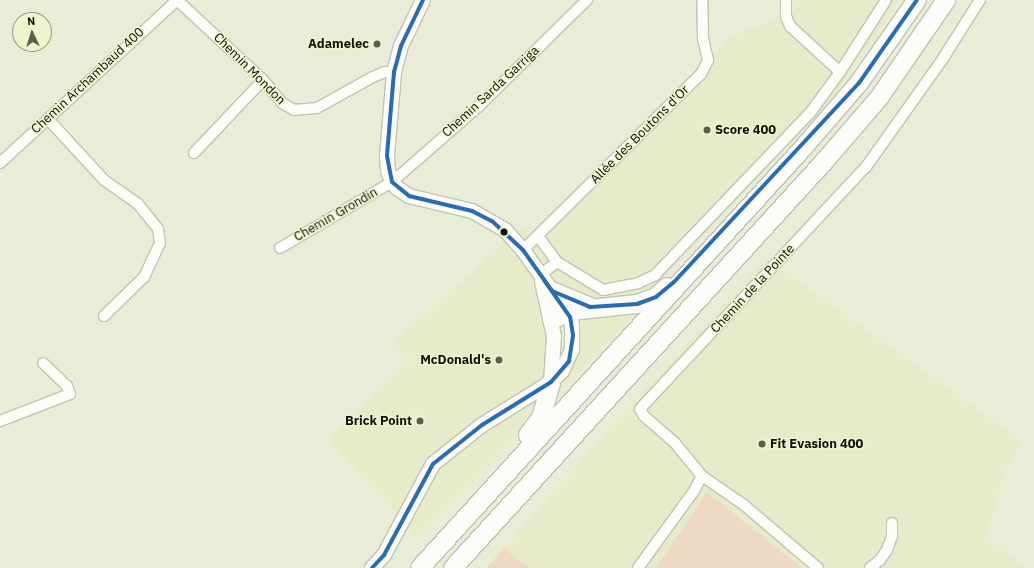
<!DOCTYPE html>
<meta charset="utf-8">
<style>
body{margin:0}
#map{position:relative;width:1034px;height:568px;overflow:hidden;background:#e9ecd7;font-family:"IBM Plex Sans",sans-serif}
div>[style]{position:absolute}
.built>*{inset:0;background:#e7ebca}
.green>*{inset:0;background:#f0d9c2}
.roads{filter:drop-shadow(1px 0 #c2c4b4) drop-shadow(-1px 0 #c2c4b4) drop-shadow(0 1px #c2c4b4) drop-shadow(0 -1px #c2c4b4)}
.street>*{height:10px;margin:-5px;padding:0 5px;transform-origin:5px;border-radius:5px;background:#fcfcf9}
.secondary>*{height:14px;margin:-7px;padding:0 7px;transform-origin:7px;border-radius:7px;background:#fcfcf9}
.highway>*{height:18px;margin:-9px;padding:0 9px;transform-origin:9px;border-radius:9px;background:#fcfcf9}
.bus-1>*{height:4px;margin:-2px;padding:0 2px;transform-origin:2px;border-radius:2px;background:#286db4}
.dots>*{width:11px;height:11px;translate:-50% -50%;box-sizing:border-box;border:2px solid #eff4cf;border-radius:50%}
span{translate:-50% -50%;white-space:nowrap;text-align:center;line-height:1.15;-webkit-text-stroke:3px #eff4cf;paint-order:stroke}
.poi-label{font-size:13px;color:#111206;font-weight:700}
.right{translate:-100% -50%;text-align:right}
.left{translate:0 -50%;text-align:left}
.street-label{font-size:13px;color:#111206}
.north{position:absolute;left:12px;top:12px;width:40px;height:40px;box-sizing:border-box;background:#eff4cf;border:1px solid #969a7f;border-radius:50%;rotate:356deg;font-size:11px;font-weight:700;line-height:16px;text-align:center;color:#111206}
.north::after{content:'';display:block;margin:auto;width:14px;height:18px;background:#5d5e4f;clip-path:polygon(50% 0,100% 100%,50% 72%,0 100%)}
</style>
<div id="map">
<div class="built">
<i style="clip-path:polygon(794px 0,899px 0,836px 94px,665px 277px,633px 316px,419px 538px,328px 440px,411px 360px,393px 343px,522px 227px,531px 237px,731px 37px,792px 12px)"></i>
<i style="clip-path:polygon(766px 258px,1022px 441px,1003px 477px,986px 536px,1026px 568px,802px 568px,707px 492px,656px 568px,529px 568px,504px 548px,609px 429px)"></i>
</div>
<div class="green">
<i style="clip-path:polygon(707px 492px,802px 568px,656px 568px)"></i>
<i style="clip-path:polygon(504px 548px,529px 568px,487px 568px)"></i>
</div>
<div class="roads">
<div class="street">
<i style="left:177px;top:0;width:117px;rotate:42.9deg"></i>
<i style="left:263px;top:80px;width:30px;rotate:50deg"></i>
<i style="left:282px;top:103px;width:14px;rotate:30deg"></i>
<i style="left:294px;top:110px;width:23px;rotate:-5deg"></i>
<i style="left:317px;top:108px;width:64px;rotate:-29deg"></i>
<i style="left:373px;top:77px;width:13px;rotate:-23deg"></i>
<i style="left:385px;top:72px;width:9px"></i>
<i style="left:840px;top:72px;width:85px;rotate:-57.4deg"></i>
<i style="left:48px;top:119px;width:83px;rotate:47.4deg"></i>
<i style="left:104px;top:180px;width:42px;rotate:35.2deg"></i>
<i style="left:138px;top:204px;width:32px;rotate:51deg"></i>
<i style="left:158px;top:229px;width:14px;rotate:82deg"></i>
<i style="left:160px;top:243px;width:38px;rotate:115deg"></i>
<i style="left:144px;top:277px;width:56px;rotate:135.7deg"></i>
<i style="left:194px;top:153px;width:100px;rotate:-46.6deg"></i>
<i style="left:0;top:163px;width:241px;rotate:-42.6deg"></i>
<i style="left:538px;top:236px;width:32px;rotate:54deg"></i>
<i style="left:557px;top:262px;width:54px;rotate:31.3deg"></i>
<i style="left:603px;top:290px;width:36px;rotate:-11deg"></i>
<i style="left:638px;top:283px;width:19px;rotate:-25deg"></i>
<i style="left:655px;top:275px;width:224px;rotate:-46.3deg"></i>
<i style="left:810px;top:113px;width:51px;rotate:-53.8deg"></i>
<i style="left:840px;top:72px;width:68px;rotate:-137.4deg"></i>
<i style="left:790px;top:26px;width:11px;rotate:-112deg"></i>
<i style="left:786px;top:16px;width:16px;rotate:-90deg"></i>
<i style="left:280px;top:248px;width:130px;rotate:-30.5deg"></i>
<i style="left:392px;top:182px;width:114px;rotate:-41.1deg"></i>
<i style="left:478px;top:107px;width:153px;rotate:-44.5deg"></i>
<i style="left:523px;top:250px;width:250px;rotate:-44.7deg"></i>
<i style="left:701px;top:74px;width:16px;rotate:-63deg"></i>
<i style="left:708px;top:60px;width:22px;rotate:-103deg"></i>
<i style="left:703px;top:39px;width:39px;rotate:-91deg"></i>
<i style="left:540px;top:275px;width:21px;rotate:-37deg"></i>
<i style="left:0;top:421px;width:75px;rotate:-21.1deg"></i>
<i style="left:70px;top:394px;width:9px;rotate:-111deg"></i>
<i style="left:67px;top:386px;width:33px;rotate:-136deg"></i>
<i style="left:702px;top:476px;width:51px;rotate:34.6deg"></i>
<i style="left:744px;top:505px;width:97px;rotate:40.4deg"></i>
<i style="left:638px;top:568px;width:95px;rotate:-54deg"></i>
<i style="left:694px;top:491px;width:17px;rotate:-62deg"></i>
<i style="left:702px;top:476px;width:43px;rotate:-129.3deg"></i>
<i style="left:675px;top:443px;width:41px;rotate:-138.9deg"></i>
<i style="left:644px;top:416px;width:8px;rotate:-120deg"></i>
<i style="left:640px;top:409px;width:331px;rotate:-47deg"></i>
<i style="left:866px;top:167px;width:131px;rotate:-54.6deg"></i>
<i style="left:942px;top:60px;width:71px;rotate:-57.7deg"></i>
<i style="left:870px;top:568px;width:13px;rotate:-39deg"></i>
<i style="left:880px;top:560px;width:12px;rotate:-55deg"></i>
<i style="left:887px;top:550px;width:15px;rotate:-70deg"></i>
<i style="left:892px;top:536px;width:13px;rotate:-90deg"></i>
</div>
<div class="secondary">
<i style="left:542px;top:282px;width:55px;rotate:77.5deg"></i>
<i style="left:554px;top:336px;width:46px;rotate:93.7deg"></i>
<i style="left:372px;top:568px;width:18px;rotate:-47deg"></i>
<i style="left:384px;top:555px;width:103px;rotate:-61.7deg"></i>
<i style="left:433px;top:464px;width:63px;rotate:-38.5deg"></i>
<i style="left:482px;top:425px;width:81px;rotate:-31.9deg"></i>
<i style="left:551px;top:382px;width:16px;rotate:-45deg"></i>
<i style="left:562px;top:371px;width:23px;rotate:-65deg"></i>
<i style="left:572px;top:350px;width:26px;rotate:-90deg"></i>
<i style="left:572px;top:324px;width:13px;rotate:-113deg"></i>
<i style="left:567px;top:312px;width:76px;rotate:-125.4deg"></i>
<i style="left:523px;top:250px;width:27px;rotate:-132deg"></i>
<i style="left:505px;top:230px;width:38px;rotate:-150deg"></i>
<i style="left:472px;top:211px;width:65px;rotate:-166.6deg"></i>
<i style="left:409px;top:196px;width:14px;rotate:-146deg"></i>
<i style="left:397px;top:188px;width:8px;rotate:-130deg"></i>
<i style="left:392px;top:182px;width:12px;rotate:-110deg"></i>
<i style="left:388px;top:171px;width:15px;rotate:-94deg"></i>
<i style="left:387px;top:156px;width:84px;rotate:-85.2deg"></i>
<i style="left:394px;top:72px;width:27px;rotate:-75deg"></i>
<i style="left:401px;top:46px;width:51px;rotate:-64.4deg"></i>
</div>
<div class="highway">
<i style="left:552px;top:291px;width:41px;rotate:22.8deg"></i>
<i style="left:552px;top:320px;width:21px;rotate:-25deg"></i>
<i style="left:571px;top:311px;width:66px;rotate:-6.1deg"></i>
<i style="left:637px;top:304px;width:20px;rotate:-20deg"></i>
<i style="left:656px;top:297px;width:15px;rotate:-42deg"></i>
<i style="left:528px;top:435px;width:21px;rotate:-53deg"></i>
<i style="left:541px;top:418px;width:37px;rotate:-74deg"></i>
<i style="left:420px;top:568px;width:568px;rotate:-47.64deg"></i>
<i style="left:803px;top:148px;width:86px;rotate:-49.3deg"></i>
<i style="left:859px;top:83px;width:101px;rotate:-55.1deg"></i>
<i style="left:453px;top:568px;width:547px;rotate:-47.59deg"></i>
<i style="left:822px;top:164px;width:87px;rotate:-49.2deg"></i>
<i style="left:879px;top:98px;width:119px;rotate:-55.6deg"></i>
</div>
</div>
<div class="bus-1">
<i style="left:423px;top:0;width:51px;rotate:115.6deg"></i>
<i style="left:401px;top:46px;width:27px;rotate:105deg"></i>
<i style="left:394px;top:72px;width:84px;rotate:94.8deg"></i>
<i style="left:387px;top:156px;width:26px;rotate:79deg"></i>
<i style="left:392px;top:182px;width:22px;rotate:39deg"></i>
<i style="left:409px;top:196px;width:65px;rotate:13.4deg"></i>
<i style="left:472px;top:211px;width:22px;rotate:27deg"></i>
<i style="left:492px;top:221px;width:42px;rotate:43.1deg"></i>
<i style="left:523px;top:250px;width:50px;rotate:54.7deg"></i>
<i style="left:552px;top:291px;width:41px;rotate:22.8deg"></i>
<i style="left:590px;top:307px;width:47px;rotate:-3.7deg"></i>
<i style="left:637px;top:304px;width:20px;rotate:-20deg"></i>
<i style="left:656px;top:297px;width:23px;rotate:-40deg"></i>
<i style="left:674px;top:282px;width:272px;rotate:-47.1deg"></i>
<i style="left:859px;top:83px;width:101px;rotate:-55.1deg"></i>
<i style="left:372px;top:568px;width:18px;rotate:-47deg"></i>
<i style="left:384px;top:555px;width:103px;rotate:-61.7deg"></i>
<i style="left:433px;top:464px;width:63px;rotate:-38.5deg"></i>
<i style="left:482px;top:425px;width:81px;rotate:-31.9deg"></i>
<i style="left:551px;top:382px;width:28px;rotate:-49deg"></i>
<i style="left:569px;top:361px;width:26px;rotate:-81deg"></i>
<i style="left:573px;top:335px;width:18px;rotate:-99deg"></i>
<i style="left:570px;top:317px;width:45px;rotate:-125.1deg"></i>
</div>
<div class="dots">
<i style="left:377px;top:44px;background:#5d5e4f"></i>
<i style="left:707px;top:130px;background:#5d5e4f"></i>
<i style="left:504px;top:232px;background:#111206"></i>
<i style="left:499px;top:360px;background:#5d5e4f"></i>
<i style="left:420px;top:421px;background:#5d5e4f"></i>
<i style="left:762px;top:444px;background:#5d5e4f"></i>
</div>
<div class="poi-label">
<span class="right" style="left:369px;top:44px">Adamelec</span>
<span class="left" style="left:715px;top:130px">Score 400</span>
<span class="right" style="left:491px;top:360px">McDonald's</span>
<span class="right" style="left:412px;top:421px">Brick Point</span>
<span class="left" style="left:770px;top:444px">Fit Evasion 400</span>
</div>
<div class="street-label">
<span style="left:249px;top:69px;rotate:45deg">Chemin Mondon</span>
<span style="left:88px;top:81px;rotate:-43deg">Chemin Archambaud 400</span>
<span style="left:491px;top:92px;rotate:-43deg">Chemin Sarda Garriga</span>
<span style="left:640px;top:135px;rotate:-45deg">Allée des Boutons d'Or</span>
<span style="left:336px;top:215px;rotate:-30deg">Chemin Grondin</span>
<span style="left:753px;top:289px;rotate:-47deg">Chemin de la Pointe</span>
</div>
<div class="north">N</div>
</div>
